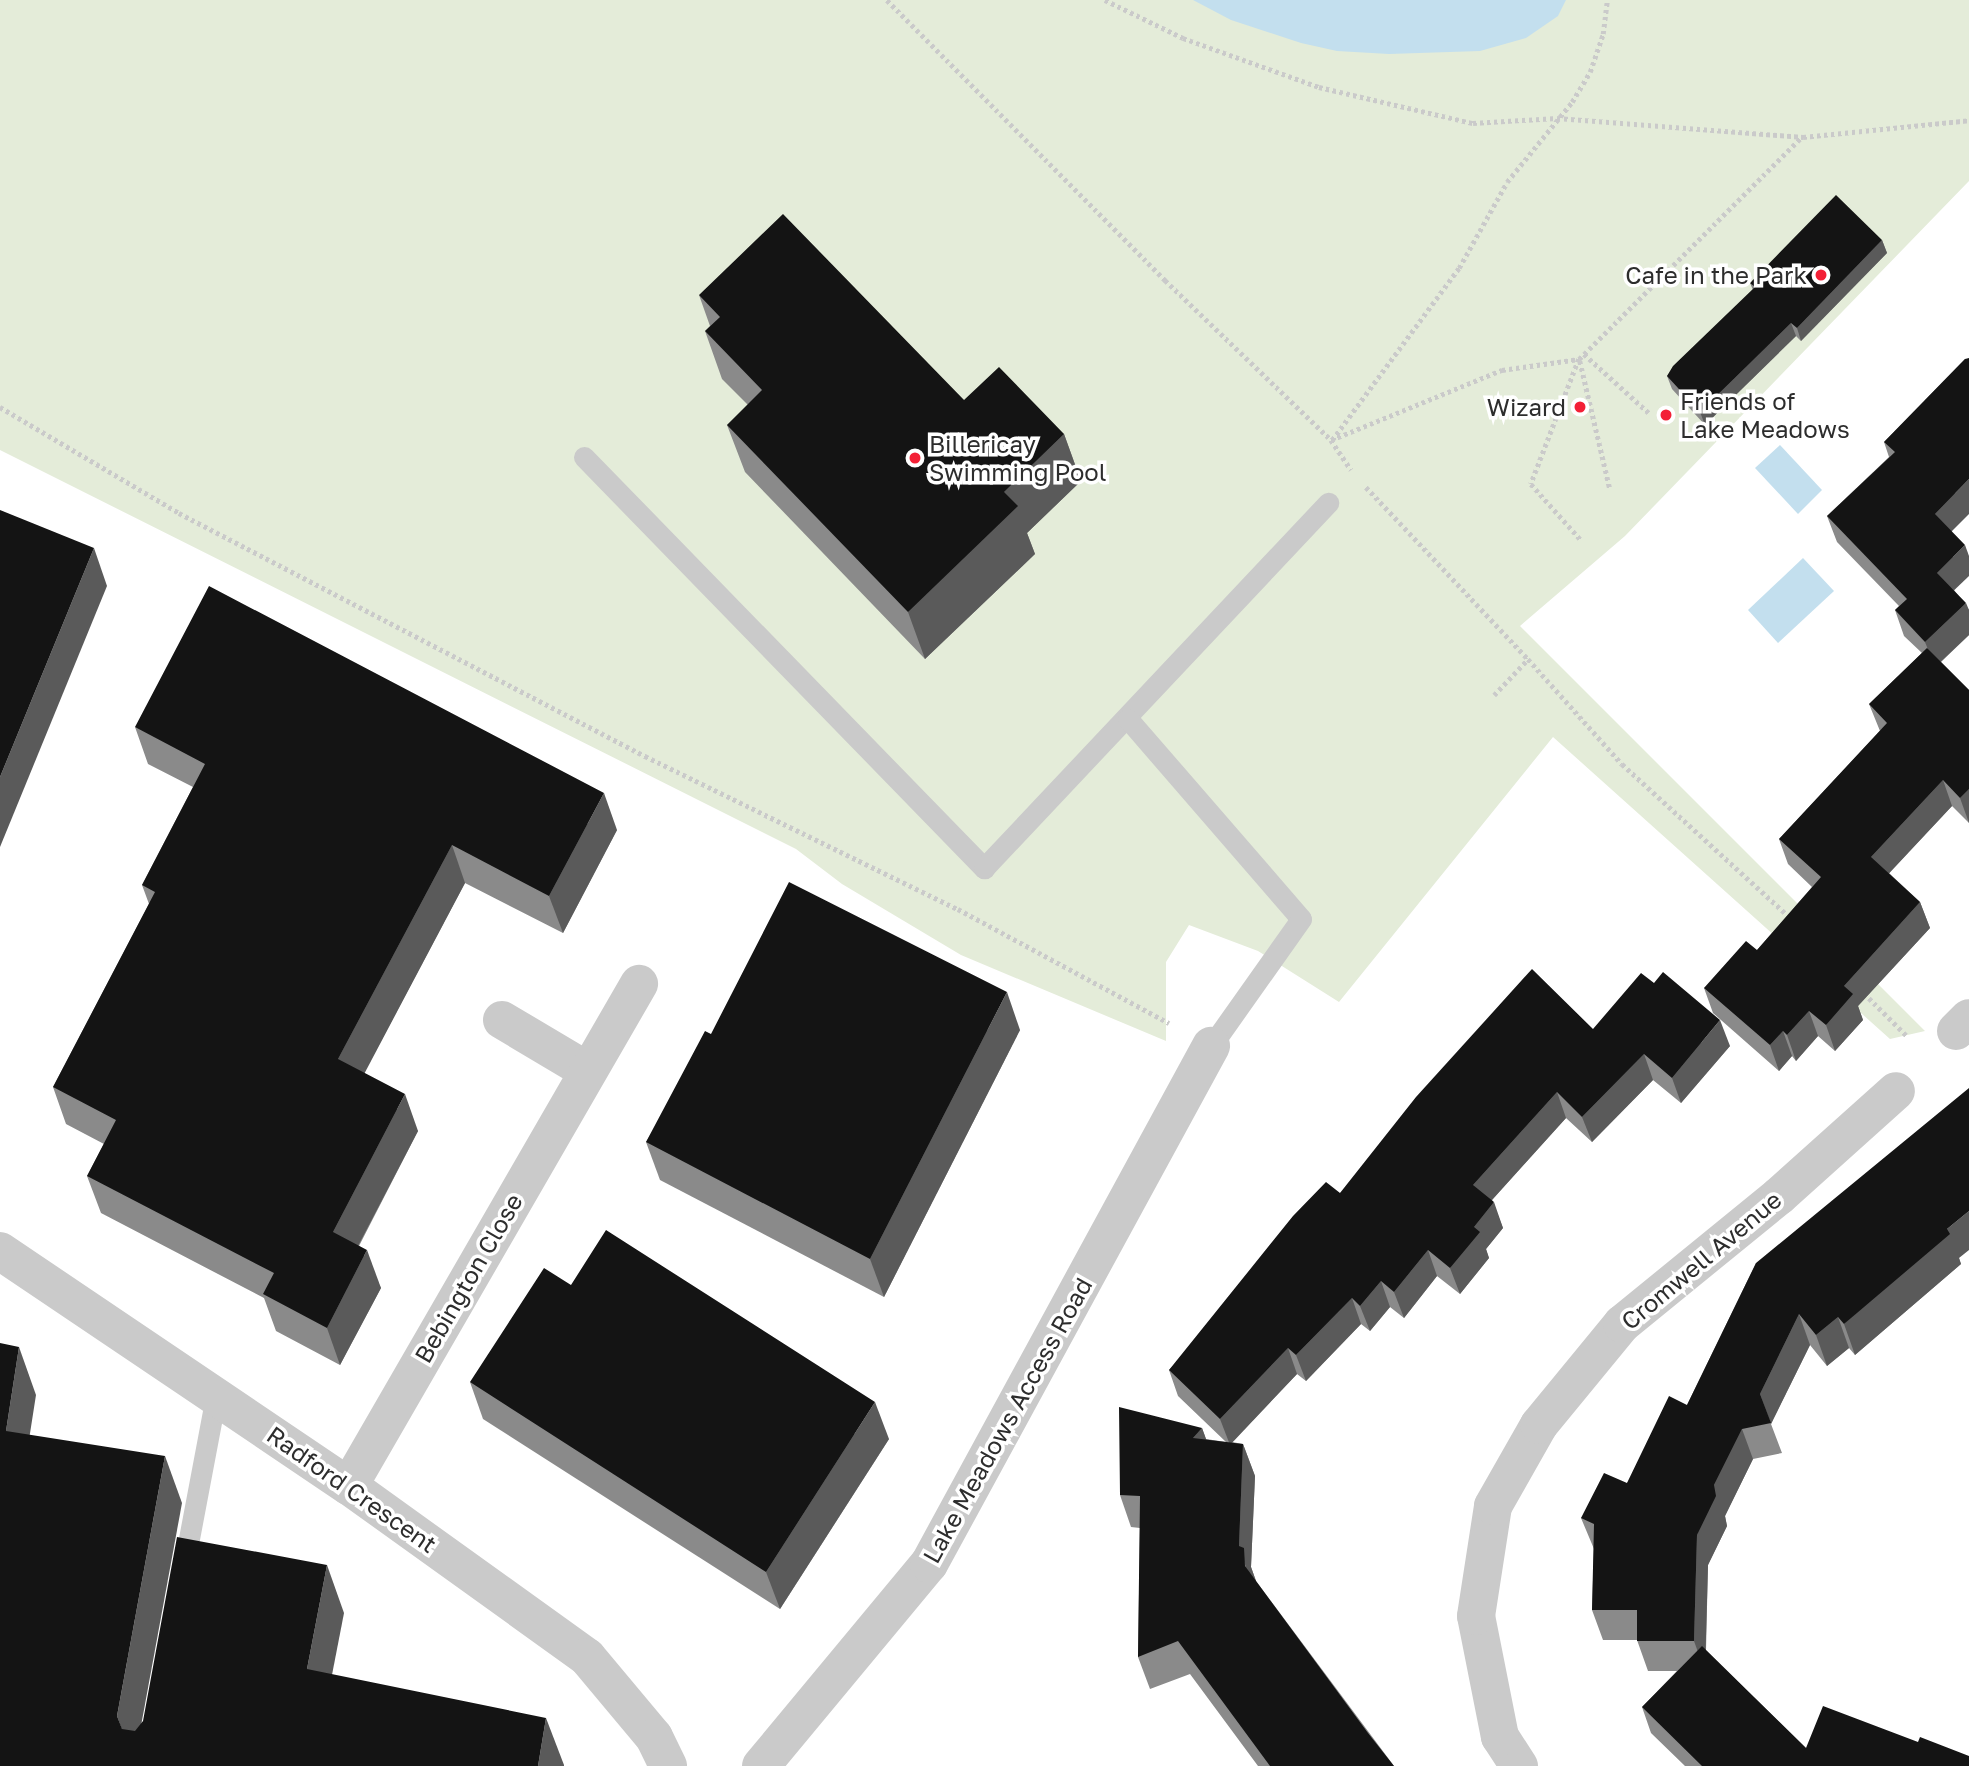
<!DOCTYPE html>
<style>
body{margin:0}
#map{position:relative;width:1969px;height:1766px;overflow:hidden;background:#fff;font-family:"Golos Text",sans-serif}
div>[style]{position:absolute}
.green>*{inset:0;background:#e4ecd9}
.water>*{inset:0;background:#c3dfee}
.path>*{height:4.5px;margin-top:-2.25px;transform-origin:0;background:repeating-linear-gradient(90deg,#cacaca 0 3.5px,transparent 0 7px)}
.lane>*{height:21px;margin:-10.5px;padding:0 10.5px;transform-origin:10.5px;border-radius:10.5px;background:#cacaca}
.street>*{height:38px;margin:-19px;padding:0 19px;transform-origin:19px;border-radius:19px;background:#cacaca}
.wall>*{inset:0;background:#8a8a8a}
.shaded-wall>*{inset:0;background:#5a5a5a}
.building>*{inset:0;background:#141414}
.dots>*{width:19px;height:19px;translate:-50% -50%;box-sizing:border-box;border:4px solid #fff;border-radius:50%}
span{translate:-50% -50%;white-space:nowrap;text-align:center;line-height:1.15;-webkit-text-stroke:7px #fff;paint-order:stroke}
.poi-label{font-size:24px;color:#2d2d2d}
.right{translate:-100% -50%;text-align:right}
.left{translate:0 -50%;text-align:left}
.street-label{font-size:24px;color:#2d2d2d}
</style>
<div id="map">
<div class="green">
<i style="clip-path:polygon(0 0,1969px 0,1969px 181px,1625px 536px,1520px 626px,1925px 1031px,1890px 1039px,1553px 737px,1339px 1002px,1258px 951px,1189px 925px,1166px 962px,1166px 1041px,961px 955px,842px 884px,796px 849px,0 450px)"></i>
</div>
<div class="water">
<i style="clip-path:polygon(1193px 0,1566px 0,1558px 16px,1526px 38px,1480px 51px,1389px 54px,1337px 51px,1301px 43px,1231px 20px)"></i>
<i style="clip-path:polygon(1780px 445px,1822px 490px,1798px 514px,1755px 468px)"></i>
<i style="clip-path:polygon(1803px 558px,1834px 591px,1778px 643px,1748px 610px)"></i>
</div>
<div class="path">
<i style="left:887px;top:0;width:395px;rotate:45.2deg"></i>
<i style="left:1165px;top:280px;width:231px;rotate:43.9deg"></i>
<i style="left:1331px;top:440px;width:36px;rotate:56deg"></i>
<i style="left:1105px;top:0;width:87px;rotate:26deg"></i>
<i style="left:1183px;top:38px;width:145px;rotate:19.8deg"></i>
<i style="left:1319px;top:87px;width:158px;rotate:13.2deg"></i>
<i style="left:1473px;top:123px;width:84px;rotate:-3.4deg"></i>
<i style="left:1557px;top:118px;width:247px;rotate:4.4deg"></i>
<i style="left:1803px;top:137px;width:167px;rotate:-5.8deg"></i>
<i style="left:1584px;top:354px;width:88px;rotate:42.2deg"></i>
<i style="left:1579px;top:359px;width:134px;rotate:111deg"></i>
<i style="left:1531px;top:484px;width:75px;rotate:48.2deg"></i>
<i style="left:1580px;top:361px;width:131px;rotate:76.8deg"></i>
<i style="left:0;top:407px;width:208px;rotate:30.6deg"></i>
<i style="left:179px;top:513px;width:526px;rotate:27.54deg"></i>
<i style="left:645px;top:756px;width:348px;rotate:26.1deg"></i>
<i style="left:958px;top:909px;width:240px;rotate:28.4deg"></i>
<i style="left:1331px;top:440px;width:185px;rotate:-22.3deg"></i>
<i style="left:1502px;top:370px;width:78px;rotate:-8.1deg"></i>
<i style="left:1579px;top:359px;width:315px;rotate:-44.9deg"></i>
<i style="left:1332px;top:440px;width:214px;rotate:-53.6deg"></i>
<i style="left:1459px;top:268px;width:98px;rotate:-60.8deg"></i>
<i style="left:1507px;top:182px;width:103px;rotate:-50.9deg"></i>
<i style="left:1572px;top:102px;width:35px;rotate:-59deg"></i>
<i style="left:1590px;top:72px;width:40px;rotate:-71.1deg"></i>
<i style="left:1603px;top:34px;width:34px;rotate:-83deg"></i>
<i style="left:1366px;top:487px;width:236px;rotate:46.7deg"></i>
<i style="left:1528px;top:659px;width:141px;rotate:48.2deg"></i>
<i style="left:1622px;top:764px;width:230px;rotate:42.4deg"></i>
<i style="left:1494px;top:695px;width:50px;rotate:-46.6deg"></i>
<i style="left:1864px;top:993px;width:61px;rotate:45deg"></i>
</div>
<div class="lane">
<i style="left:584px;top:457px;width:574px;rotate:45.78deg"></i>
<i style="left:984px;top:868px;width:502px;rotate:-46.7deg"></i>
<i style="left:1128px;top:719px;width:264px;rotate:49.1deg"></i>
<i style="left:1301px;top:919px;width:156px;rotate:125.3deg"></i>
<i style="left:184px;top:1565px;width:173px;rotate:-79.3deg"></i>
</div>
<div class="street">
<i style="left:502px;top:1020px;width:100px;rotate:30.7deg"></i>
<i style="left:1956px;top:1031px;width:18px;rotate:-45deg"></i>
<i style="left:0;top:1251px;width:421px;rotate:34deg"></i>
<i style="left:349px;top:1486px;width:293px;rotate:35.7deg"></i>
<i style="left:587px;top:1657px;width:104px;rotate:50.1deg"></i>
<i style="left:654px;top:1737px;width:32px;rotate:64deg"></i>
<i style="left:349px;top:1486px;width:580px;rotate:-59.99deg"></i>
<i style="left:761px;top:1766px;width:263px;rotate:-50.3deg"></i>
<i style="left:929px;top:1564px;width:590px;rotate:-61.44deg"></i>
<i style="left:1519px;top:1766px;width:35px;rotate:-123deg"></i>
<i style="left:1500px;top:1737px;width:123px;rotate:-101.2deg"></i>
<i style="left:1476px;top:1616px;width:111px;rotate:-81.2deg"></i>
<i style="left:1493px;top:1506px;width:93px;rotate:-60.4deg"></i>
<i style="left:1539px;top:1425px;width:131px;rotate:-50.6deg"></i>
<i style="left:1622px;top:1324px;width:203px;rotate:-39.2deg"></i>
<i style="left:1779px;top:1196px;width:157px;rotate:-41.9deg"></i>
</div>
<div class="wall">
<i style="clip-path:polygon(1882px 240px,1887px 253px,1801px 341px,1796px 336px,1705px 425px,1672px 389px,1667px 376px,1753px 290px,1750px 283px)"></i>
<i style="clip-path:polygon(699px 295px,964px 400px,1064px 434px,1081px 481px,1027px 533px,1035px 554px,925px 659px,745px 472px,727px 425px,748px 405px,722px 379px,705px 331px,710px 326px)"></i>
<i style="clip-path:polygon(1965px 359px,1952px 532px,1954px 590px,1969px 610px,1969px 635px,1941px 662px,1969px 690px,1969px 823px,1952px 806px,1889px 873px,1920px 902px,1930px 928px,1858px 1006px,1863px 1020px,1835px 1051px,1818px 1036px,1796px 1061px,1792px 1056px,1779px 1071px,1713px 1013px,1704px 988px,1757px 950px,1812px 887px,1788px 864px,1779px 839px,1880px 731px,1869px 704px,1922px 653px,1904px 636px,1895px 610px,1899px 606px,1837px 542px,1827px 516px,1889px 457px,1884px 442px)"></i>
<i style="clip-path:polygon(135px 727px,617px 830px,563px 933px,465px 883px,364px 1073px,418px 1131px,359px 1246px,381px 1288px,340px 1365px,276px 1331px,264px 1298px,101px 1213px,87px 1176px,104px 1144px,66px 1124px,53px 1087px,149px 904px,142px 885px,193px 787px,148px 764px)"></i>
<i style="clip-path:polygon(1593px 1029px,1730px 1046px,1681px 1103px,1653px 1080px,1592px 1142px,1566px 1118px,1492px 1200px,1503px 1228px,1486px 1249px,1489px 1258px,1460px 1294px,1437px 1276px,1404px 1318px,1390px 1307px,1370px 1331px,1361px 1324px,1306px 1381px,1297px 1374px,1232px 1442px,1243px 1444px,1255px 1476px,1251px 1567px,1256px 1581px,1394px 1766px,1258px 1766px,1190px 1674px,1150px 1689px,1138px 1657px,1140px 1528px,1131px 1527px,1120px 1495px,1202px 1428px,1206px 1439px,1226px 1442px,1178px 1396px,1169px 1370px,1340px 1193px)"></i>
<i style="clip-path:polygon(1020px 1030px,884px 1297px,660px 1180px,646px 1142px,711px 1034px)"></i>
<i style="clip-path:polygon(1959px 1258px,1961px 1264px,1855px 1355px,1849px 1348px,1827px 1366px,1810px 1345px,1771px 1424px,1782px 1453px,1753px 1459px,1725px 1516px,1727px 1526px,1708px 1565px,1706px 1651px,1806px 1748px,1969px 1766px,1685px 1766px,1651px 1733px,1642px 1707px,1677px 1671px,1648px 1671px,1637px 1640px,1603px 1640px,1592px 1610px,1594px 1549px,1581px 1518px,1627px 1483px,1687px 1405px,1756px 1263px)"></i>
<i style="clip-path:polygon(470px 1382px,889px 1439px,780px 1609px,483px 1419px)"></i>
</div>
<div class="shaded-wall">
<i style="clip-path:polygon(1882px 240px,1887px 253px,1801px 341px,1797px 328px)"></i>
<i style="clip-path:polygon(1791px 323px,1796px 336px,1705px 425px,1700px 412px)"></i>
<i style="clip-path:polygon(1064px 434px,1081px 481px,1027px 533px,1035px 554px,925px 659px,908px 612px,1004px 492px)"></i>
<i style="clip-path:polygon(1969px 479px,1969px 514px,1944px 539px,1935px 514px)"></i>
<i style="clip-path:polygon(1965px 545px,1969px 556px,1969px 576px,1946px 598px,1937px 573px)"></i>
<i style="clip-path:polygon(94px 548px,107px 586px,0 847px,0 777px)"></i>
<i style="clip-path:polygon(1966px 603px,1969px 610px,1969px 635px,1935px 667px,1925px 642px)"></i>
<i style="clip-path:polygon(1943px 780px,1952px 806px,1881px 882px,1871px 857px)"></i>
<i style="clip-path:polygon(1969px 789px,1969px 823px,1960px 798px)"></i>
<i style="clip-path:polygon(604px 793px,617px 830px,563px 933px,549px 896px)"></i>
<i style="clip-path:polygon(452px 845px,465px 883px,352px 1097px,338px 1059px)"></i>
<i style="clip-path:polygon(1920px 902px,1930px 928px,1858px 1006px,1863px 1020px,1835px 1051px,1826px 1025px,1844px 986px)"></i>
<i style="clip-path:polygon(1007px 992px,1020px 1030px,884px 1297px,870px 1259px)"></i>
<i style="clip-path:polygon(1809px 1011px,1818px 1036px,1796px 1061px,1787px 1035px)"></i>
<i style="clip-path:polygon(1720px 1020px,1730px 1046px,1681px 1103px,1672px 1078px)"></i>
<i style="clip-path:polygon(1783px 1031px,1792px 1056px,1779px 1071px,1770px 1045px)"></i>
<i style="clip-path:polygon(1644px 1054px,1653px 1080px,1592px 1142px,1582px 1117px)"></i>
<i style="clip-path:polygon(1557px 1092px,1566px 1118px,1482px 1211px,1473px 1185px)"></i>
<i style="clip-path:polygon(405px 1094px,418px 1131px,346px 1269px,333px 1232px)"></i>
<i style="clip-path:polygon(1494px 1202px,1503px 1228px,1486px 1249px,1489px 1258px,1460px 1294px,1450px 1268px,1474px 1227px)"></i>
<i style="clip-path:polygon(1969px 1211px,1969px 1250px,1959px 1258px,1961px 1264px,1855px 1355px,1844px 1324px,1947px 1229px)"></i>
<i style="clip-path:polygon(367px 1250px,381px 1288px,340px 1365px,327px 1328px)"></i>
<i style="clip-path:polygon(1428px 1250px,1437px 1276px,1404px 1318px,1394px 1292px)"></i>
<i style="clip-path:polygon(1381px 1281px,1390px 1307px,1370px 1331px,1360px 1306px)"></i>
<i style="clip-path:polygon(1352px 1298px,1361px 1324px,1306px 1381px,1296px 1355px)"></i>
<i style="clip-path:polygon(1799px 1314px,1810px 1345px,1771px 1424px,1760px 1394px)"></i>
<i style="clip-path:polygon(1838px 1317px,1849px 1348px,1827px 1366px,1816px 1335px)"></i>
<i style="clip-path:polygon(19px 1347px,36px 1395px,23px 1478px,6px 1431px)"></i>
<i style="clip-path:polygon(1288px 1348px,1297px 1374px,1230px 1445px,1220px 1419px)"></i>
<i style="clip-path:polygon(875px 1402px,889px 1439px,780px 1609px,766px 1572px)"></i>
<i style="clip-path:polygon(1202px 1428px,1214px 1461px,1193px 1438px)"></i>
<i style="clip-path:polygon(1742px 1429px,1753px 1459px,1725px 1516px,1727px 1526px,1708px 1565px,1705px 1672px,1694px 1641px,1697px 1535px,1714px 1485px)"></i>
<i style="clip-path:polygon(1243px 1444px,1255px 1476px,1251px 1567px,1256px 1581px,1256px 1598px,1239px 1546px)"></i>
<i style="clip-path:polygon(165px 1456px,182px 1503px,134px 1764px,117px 1716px)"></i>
<i style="clip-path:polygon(327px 1565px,344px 1613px,324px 1716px,307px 1669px)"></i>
<i style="clip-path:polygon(546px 1718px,564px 1765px,564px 1766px,538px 1766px)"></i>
</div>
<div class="building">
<i style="clip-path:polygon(1836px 195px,1882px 240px,1797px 328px,1791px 323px,1700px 412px,1667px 376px,1673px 366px,1755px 287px,1750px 283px)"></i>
<i style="clip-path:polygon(783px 214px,964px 400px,999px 367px,1064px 434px,1004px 492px,1018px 506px,908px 612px,727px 425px,762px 390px,705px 331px,720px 317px,699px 295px)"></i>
<i style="clip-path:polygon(1969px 358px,1969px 479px,1935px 514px,1965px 545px,1937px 573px,1966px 603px,1925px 642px,1895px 610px,1907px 599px,1827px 516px,1895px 452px,1884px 442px,1965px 359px)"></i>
<i style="clip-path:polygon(0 510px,94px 548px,0 777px)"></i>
<i style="clip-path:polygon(209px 586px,604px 793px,549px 896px,452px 845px,338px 1059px,405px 1094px,333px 1232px,367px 1250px,327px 1328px,263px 1294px,274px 1273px,87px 1176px,116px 1120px,53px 1087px,155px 892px,142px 885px,205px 764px,135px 727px)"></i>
<i style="clip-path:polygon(1927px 648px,1969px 690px,1969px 789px,1960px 798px,1943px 780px,1871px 857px,1920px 902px,1844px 986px,1853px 994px,1826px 1025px,1809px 1011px,1787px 1035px,1783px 1031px,1770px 1045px,1704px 988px,1746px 941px,1757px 950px,1821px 877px,1779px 839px,1887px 723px,1869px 704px)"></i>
<i style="clip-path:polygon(789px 882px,1007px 992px,870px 1259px,646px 1142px,705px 1031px,711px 1034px)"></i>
<i style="clip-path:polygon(1532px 969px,1593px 1029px,1641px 973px,1654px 983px,1663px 972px,1720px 1020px,1672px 1078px,1644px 1054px,1582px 1117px,1557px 1092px,1473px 1185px,1494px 1202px,1474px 1227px,1480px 1232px,1450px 1268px,1428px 1250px,1394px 1292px,1381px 1281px,1360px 1306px,1352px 1298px,1296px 1355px,1288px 1348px,1220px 1419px,1169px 1370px,1293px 1216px,1326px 1182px,1340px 1193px,1416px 1097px)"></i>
<i style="clip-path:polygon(1969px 1088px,1969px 1211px,1947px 1229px,1950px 1234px,1844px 1324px,1838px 1317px,1816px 1335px,1799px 1314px,1760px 1394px,1771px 1423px,1742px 1429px,1714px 1485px,1716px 1496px,1697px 1535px,1694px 1641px,1637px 1641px,1637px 1610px,1592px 1610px,1594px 1524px,1581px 1518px,1604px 1473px,1627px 1483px,1669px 1396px,1687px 1405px,1756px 1263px)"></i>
<i style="clip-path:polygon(606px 1230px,875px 1402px,766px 1572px,470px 1382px,544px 1268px,571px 1285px)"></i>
<i style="clip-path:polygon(0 1343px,19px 1347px,6px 1431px,165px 1456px,117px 1716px,122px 1729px,135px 1731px,143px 1721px,177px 1537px,327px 1565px,307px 1669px,546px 1718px,538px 1766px,0 1766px)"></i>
<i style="clip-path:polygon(1119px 1407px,1202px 1428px,1193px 1438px,1243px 1444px,1239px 1546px,1244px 1548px,1245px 1566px,1368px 1733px,1394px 1766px,1270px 1766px,1178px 1641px,1138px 1657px,1140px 1496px,1120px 1495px)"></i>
<i style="clip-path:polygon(1702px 1646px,1806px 1748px,1823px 1706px,1918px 1742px,1920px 1737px,1969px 1756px,1969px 1766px,1702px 1766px,1642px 1707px)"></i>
</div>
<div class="dots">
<i style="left:1821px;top:275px;background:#f32036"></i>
<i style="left:1580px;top:407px;background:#f32036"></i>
<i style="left:1666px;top:415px;background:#f32036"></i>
<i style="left:915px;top:458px;background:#f32036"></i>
</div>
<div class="poi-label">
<span class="right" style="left:1807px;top:275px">Cafe in the Park</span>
<span class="left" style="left:1680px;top:415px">Friends of<br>Lake Meadows</span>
<span class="right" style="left:1566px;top:407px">Wizard</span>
<span class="left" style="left:929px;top:458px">Billericay<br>Swimming Pool</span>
</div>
<div class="street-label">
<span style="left:1701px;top:1260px;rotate:-40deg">Cromwell Avenue</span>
<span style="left:468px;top:1278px;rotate:-60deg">Bebington Close</span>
<span style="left:1007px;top:1420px;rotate:-61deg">Lake Meadows Access Road</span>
<span style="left:352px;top:1489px;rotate:35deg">Radford Crescent</span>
</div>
</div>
